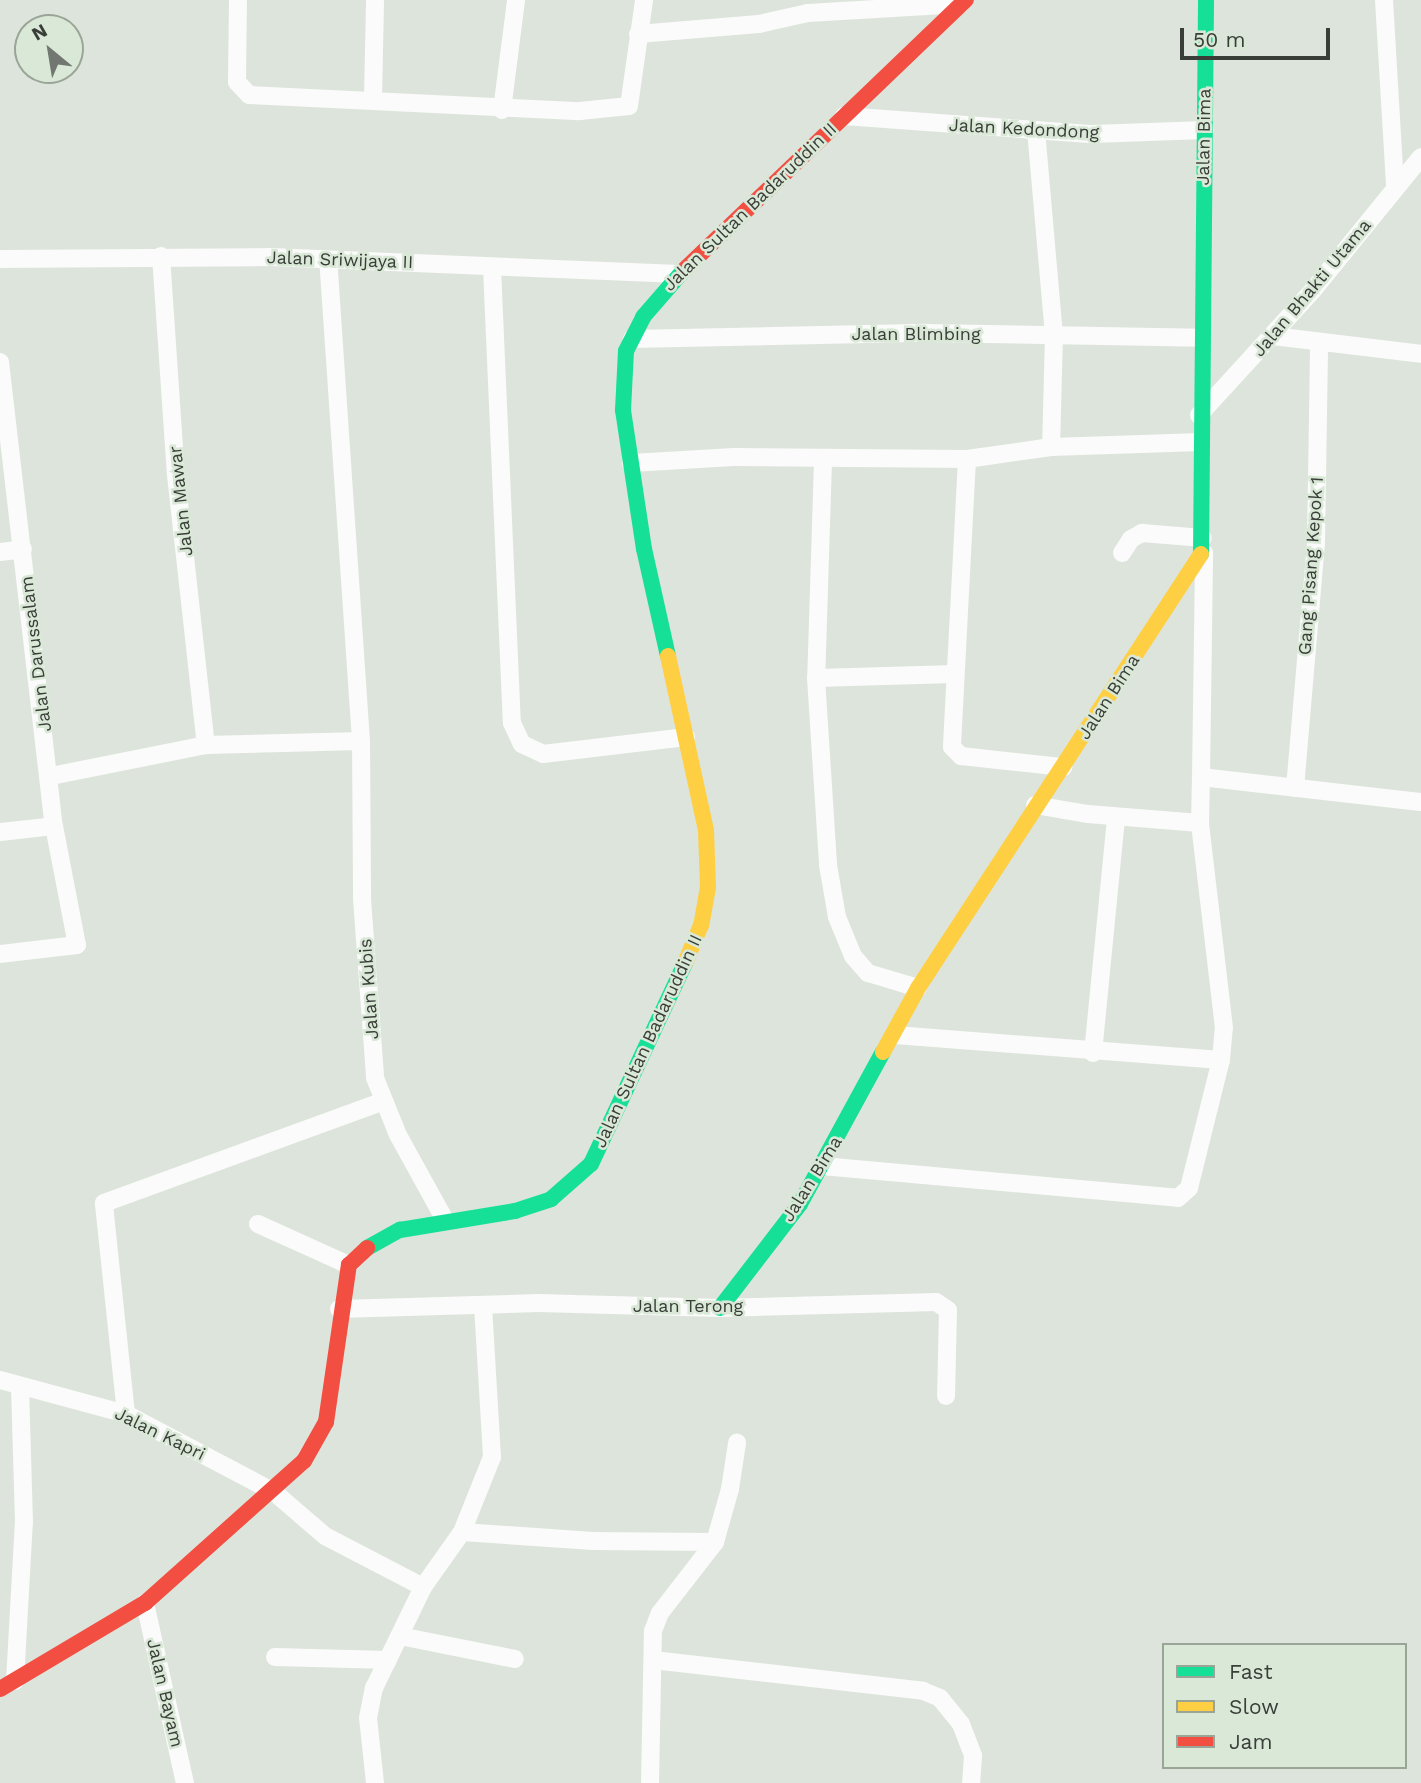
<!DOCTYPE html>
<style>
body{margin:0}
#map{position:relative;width:1421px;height:1783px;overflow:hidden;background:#dde4db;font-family:"Work Sans",sans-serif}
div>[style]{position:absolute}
.street>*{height:18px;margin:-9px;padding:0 9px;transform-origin:9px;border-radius:9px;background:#fafbfa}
.fast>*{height:16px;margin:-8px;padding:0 8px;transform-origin:8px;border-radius:8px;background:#16e098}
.slow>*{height:16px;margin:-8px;padding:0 8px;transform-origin:8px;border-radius:8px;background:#ffcf43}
.jam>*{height:16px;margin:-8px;padding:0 8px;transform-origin:8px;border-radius:8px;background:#f24e42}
span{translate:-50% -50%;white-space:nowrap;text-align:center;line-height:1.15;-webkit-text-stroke:5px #dae8d7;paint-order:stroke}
.street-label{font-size:18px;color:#393e38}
.legend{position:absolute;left:1162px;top:1643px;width:245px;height:126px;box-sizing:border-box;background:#dae8d7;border:2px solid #9aa497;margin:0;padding:9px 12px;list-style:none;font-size:21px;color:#393e38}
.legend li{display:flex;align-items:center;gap:14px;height:35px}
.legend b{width:35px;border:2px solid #9aa497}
.north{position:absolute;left:14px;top:14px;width:70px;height:70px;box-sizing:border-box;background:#dae8d7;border:2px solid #9aa497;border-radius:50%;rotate:330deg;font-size:19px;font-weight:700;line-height:28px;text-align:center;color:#393e38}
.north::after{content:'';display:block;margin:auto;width:24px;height:32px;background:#727871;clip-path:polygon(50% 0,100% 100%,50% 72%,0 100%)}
.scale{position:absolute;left:1180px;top:28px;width:150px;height:32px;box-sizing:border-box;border:4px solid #393e38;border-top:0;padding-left:9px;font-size:21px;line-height:24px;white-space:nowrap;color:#393e38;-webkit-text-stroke:5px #dae8d7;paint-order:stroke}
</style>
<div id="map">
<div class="street">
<i style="left:238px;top:0;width:82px;rotate:90.7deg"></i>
<i style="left:237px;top:82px;width:18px;rotate:47deg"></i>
<i style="left:249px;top:95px;width:331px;rotate:2.8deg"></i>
<i style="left:580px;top:111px;width:49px;rotate:-5.8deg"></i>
<i style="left:629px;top:106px;width:107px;rotate:-81.9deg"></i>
<i style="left:1384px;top:0;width:185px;rotate:86.6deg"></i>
<i style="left:638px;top:34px;width:121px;rotate:-4.7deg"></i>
<i style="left:759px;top:24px;width:50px;rotate:-12.7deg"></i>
<i style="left:808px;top:13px;width:153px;rotate:-3.4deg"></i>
<i style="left:373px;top:98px;width:98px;rotate:-88.8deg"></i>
<i style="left:502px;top:110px;width:111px;rotate:-82.7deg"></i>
<i style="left:844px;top:116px;width:249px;rotate:4.2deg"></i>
<i style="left:1092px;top:134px;width:113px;rotate:-2deg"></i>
<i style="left:1036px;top:130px;width:206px;rotate:85deg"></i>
<i style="left:1054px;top:335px;width:112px;rotate:91.5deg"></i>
<i style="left:161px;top:256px;width:220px;rotate:86.1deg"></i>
<i style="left:176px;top:475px;width:272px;rotate:83.7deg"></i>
<i style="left:0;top:259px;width:271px;rotate:-0.4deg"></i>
<i style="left:271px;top:257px;width:408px;rotate:2.4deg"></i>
<i style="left:492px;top:268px;width:455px;rotate:87.5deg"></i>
<i style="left:512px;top:723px;width:23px;rotate:65deg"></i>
<i style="left:522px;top:744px;width:23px;rotate:25deg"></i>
<i style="left:543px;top:754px;width:144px;rotate:-6.8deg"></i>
<i style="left:1273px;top:336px;width:149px;rotate:6.9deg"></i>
<i style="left:632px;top:339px;width:294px;rotate:-1.2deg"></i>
<i style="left:926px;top:333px;width:274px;rotate:1deg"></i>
<i style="left:0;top:362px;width:467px;rotate:83.4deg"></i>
<i style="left:54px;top:826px;width:121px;rotate:79.1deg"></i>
<i style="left:77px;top:945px;width:78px;rotate:173.3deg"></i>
<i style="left:1199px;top:415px;width:169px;rotate:-47.6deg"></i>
<i style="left:1313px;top:290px;width:171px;rotate:-50.9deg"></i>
<i style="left:967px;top:459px;width:288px;rotate:93deg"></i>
<i style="left:952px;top:747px;width:13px;rotate:45deg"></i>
<i style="left:961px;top:756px;width:103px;rotate:6.2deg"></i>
<i style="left:823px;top:461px;width:217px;rotate:91.8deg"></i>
<i style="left:816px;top:678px;width:187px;rotate:86.3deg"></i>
<i style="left:828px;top:865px;width:53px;rotate:80.2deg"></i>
<i style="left:837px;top:917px;width:42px;rotate:67.7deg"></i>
<i style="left:853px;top:956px;width:23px;rotate:49deg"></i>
<i style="left:868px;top:973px;width:52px;rotate:16.7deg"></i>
<i style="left:631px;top:463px;width:103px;rotate:-3.3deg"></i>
<i style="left:734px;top:457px;width:233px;rotate:0.5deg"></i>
<i style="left:967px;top:459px;width:85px;rotate:-8.1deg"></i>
<i style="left:1051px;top:447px;width:150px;rotate:-1.9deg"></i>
<i style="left:0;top:552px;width:23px;rotate:-7deg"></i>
<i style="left:1122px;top:553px;width:17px;rotate:-57deg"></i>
<i style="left:1131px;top:539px;width:13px;rotate:-29deg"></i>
<i style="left:1142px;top:533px;width:61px;rotate:4.7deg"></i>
<i style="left:816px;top:678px;width:139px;rotate:-1.6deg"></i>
<i style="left:361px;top:741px;width:158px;rotate:89.6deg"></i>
<i style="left:362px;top:899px;width:179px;rotate:85.8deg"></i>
<i style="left:375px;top:1078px;width:61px;rotate:68deg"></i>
<i style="left:398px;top:1135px;width:97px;rotate:61.1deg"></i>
<i style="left:51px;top:776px;width:158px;rotate:-11.3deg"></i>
<i style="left:206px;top:745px;width:155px;rotate:-1.5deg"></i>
<i style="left:361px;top:741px;width:482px;rotate:-93.9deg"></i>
<i style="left:1201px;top:777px;width:224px;rotate:-89.2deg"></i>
<i style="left:1295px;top:788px;width:247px;rotate:-85.1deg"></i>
<i style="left:1316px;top:542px;width:199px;rotate:-89.1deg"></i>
<i style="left:1035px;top:805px;width:54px;rotate:9.6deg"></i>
<i style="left:1088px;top:814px;width:112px;rotate:4.6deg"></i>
<i style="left:1200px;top:823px;width:46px;rotate:-88.8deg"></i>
<i style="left:1201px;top:777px;width:221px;rotate:6.5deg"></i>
<i style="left:0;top:832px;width:54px;rotate:-6.3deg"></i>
<i style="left:895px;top:1035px;width:327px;rotate:4.4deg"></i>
<i style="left:1221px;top:1060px;width:32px;rotate:-85deg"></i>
<i style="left:1224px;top:1028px;width:206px;rotate:-96.7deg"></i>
<i style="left:1093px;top:1053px;width:237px;rotate:-84.4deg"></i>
<i style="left:822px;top:1166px;width:357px;rotate:5.1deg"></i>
<i style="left:1178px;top:1198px;width:15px;rotate:-42deg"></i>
<i style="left:1189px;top:1188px;width:132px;rotate:-76deg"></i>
<i style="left:258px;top:1224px;width:100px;rotate:24.3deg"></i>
<i style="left:339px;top:1309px;width:199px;rotate:-1.7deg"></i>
<i style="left:538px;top:1303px;width:182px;rotate:1.6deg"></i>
<i style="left:720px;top:1308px;width:216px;rotate:-1.6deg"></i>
<i style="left:936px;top:1302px;width:14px;rotate:34deg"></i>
<i style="left:948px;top:1310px;width:86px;rotate:91.3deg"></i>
<i style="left:0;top:1380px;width:131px;rotate:15.1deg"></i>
<i style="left:126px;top:1414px;width:167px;rotate:27.8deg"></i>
<i style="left:274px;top:1492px;width:67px;rotate:40.8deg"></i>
<i style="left:325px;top:1536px;width:110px;rotate:27.5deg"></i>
<i style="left:126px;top:1414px;width:212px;rotate:-96deg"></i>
<i style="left:104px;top:1203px;width:298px;rotate:-20deg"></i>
<i style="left:462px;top:1532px;width:81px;rotate:-68.2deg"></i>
<i style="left:492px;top:1457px;width:152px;rotate:-93.4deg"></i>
<i style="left:145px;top:1603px;width:184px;rotate:77.5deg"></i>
<i style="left:400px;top:1636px;width:117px;rotate:11.3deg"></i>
<i style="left:275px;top:1657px;width:113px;rotate:1.5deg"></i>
<i style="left:653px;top:1660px;width:272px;rotate:6.5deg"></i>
<i style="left:923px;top:1691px;width:18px;rotate:22deg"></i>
<i style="left:940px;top:1698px;width:33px;rotate:51deg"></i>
<i style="left:961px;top:1724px;width:34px;rotate:69deg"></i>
<i style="left:973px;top:1756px;width:27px;rotate:94deg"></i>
<i style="left:15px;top:1681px;width:159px;rotate:-86.8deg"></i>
<i style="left:24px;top:1522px;width:135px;rotate:-91.7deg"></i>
<i style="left:375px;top:1783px;width:65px;rotate:-96.1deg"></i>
<i style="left:368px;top:1718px;width:31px;rotate:-79deg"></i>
<i style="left:374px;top:1688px;width:112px;rotate:-64.1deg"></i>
<i style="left:423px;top:1587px;width:67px;rotate:-54.7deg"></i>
<i style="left:462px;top:1532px;width:131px;rotate:3.9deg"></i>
<i style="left:593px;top:1541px;width:122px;rotate:0.5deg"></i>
<i style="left:650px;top:1783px;width:152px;rotate:-88.9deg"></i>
<i style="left:653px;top:1631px;width:19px;rotate:-69deg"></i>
<i style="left:660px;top:1613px;width:90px;rotate:-52.2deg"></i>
<i style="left:715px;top:1542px;width:55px;rotate:-74.2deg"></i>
<i style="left:730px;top:1489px;width:47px;rotate:-81.3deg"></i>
</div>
<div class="fast">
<i style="left:1201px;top:554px;width:554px;rotate:-89.48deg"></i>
<i style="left:668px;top:656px;width:110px;rotate:-102.6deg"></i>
<i style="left:644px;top:549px;width:141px;rotate:-98.6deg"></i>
<i style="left:623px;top:410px;width:59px;rotate:-87.1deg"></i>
<i style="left:626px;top:351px;width:38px;rotate:-63deg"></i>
<i style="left:643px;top:317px;width:61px;rotate:-49deg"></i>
<i style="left:367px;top:1248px;width:38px;rotate:-29deg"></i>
<i style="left:400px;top:1230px;width:117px;rotate:-9.4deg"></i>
<i style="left:515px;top:1211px;width:38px;rotate:-18deg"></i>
<i style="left:551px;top:1199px;width:53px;rotate:-41.2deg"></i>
<i style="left:591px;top:1164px;width:222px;rotate:-64.9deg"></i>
<i style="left:720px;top:1308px;width:131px;rotate:-52.4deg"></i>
<i style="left:800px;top:1204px;width:173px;rotate:-61.4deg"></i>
</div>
<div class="slow">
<i style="left:668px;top:656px;width:178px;rotate:77.7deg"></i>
<i style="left:706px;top:830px;width:57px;rotate:88deg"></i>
<i style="left:708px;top:887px;width:39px;rotate:100deg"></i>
<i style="left:701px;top:925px;width:41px;rotate:112.8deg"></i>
<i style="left:883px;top:1052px;width:73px;rotate:-61.3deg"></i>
<i style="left:918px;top:988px;width:518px;rotate:-56.89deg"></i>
</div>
<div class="jam">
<i style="left:683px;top:271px;width:392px;rotate:-43.8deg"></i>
<i style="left:0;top:1689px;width:169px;rotate:-30.7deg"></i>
<i style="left:145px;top:1603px;width:213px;rotate:-41.8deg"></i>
<i style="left:304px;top:1461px;width:45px;rotate:-60.6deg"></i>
<i style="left:326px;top:1422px;width:159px;rotate:-81.7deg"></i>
<i style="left:349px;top:1265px;width:25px;rotate:-43deg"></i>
</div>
<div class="street-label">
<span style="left:1024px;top:129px;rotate:3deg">Jalan Kedondong</span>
<span style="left:1204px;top:137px;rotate:-89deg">Jalan Bima</span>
<span style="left:750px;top:207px;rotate:-44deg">Jalan Sultan Badaruddin II</span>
<span style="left:340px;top:260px;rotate:2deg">Jalan Sriwijaya II</span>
<span style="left:1312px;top:288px;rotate:-50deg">Jalan Bhakti Utama</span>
<span style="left:916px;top:334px">Jalan Blimbing</span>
<span style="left:181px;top:501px;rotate:-96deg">Jalan Mawar</span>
<span style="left:1311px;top:566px;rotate:-86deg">Gang Pisang Kepok 1</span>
<span style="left:36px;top:654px;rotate:-97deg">Jalan Darussalam</span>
<span style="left:1109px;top:697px;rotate:-57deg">Jalan Bima</span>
<span style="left:369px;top:989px;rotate:-94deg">Jalan Kubis</span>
<span style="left:648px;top:1041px;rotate:-65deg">Jalan Sultan Badaruddin II</span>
<span style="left:812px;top:1179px;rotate:-58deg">Jalan Bima</span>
<span style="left:688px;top:1306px">Jalan Terong</span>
<span style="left:160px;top:1434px;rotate:26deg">Jalan Kapri</span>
<span style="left:165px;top:1693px;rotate:77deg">Jalan Bayam</span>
</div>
<ul class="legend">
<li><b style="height:9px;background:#16e098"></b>Fast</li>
<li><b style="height:9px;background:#ffcf43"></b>Slow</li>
<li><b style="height:9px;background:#f24e42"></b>Jam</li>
</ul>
<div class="north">N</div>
<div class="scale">50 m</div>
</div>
